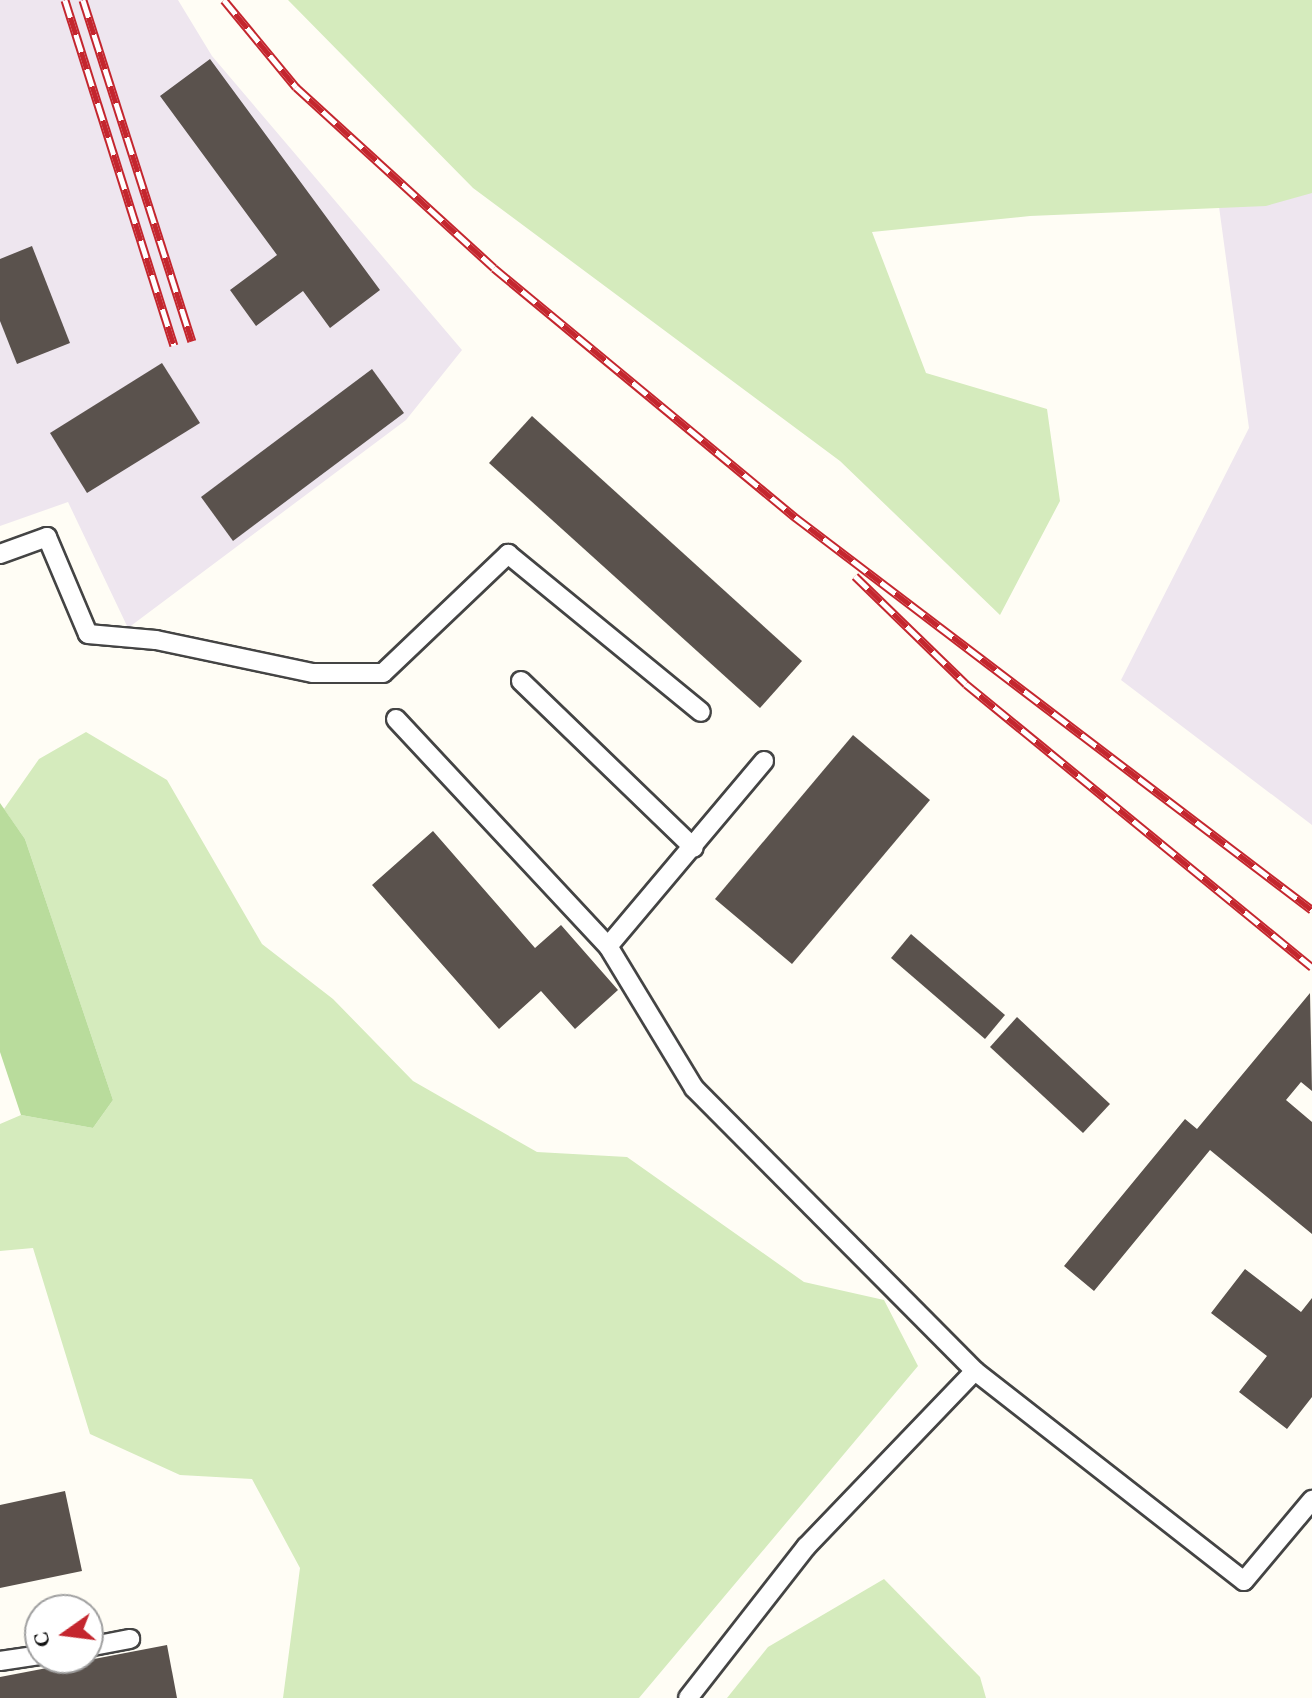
<!DOCTYPE html>
<meta charset="utf-8">
<style>
body{margin:0}
#map{position:relative;width:1312px;height:1698px;overflow:hidden;background:#fffdf5;font-family:Spectral,serif}
div>[style]{position:absolute}
.industrial>*{inset:0;background:#eee6ef}
.green>*{inset:0;background:#d5ebbd}
.forest>*{inset:0;background:#b9dc9c}
.building>*{inset:0;background:#5a524d}
.roads{filter:drop-shadow(2px 0 #444) drop-shadow(-2px 0 #444) drop-shadow(0 2px #444) drop-shadow(0 -2px #444)}
.lane>*{height:18px;margin:-9px;padding:0 9px;transform-origin:9px;border-radius:9px;background:#fff}
.rail>*{height:9px;margin-top:-4.5px;transform-origin:0;background:repeating-linear-gradient(90deg,#fff 0 18px,#c4262e 0 36px);box-sizing:border-box;border-block:2px solid #c4262e}
span{translate:-50% -50%;white-space:nowrap;text-align:center;line-height:1.15;-webkit-text-stroke:8px #fff;paint-order:stroke}
.north{position:absolute;left:24px;top:1594px;width:80px;height:80px;box-sizing:border-box;background:#fff;border:2px solid #a0a0a0;border-radius:50%;rotate:256deg;font-size:22px;font-weight:700;line-height:32px;text-align:center;color:#111}
.north::after{content:'';display:block;margin:auto;width:28px;height:36px;background:#c4262e;clip-path:polygon(50% 0,100% 100%,50% 72%,0 100%)}
</style>
<div id="map">
<div class="industrial">
<i style="clip-path:polygon(0 0,178px 0,212px 56px,462px 350px,406px 420px,128px 628px,68px 502px,0 526px)"></i>
<i style="clip-path:polygon(1191px 0,1312px 0,1312px 825px,1121px 680px,1249px 428px)"></i>
</div>
<div class="green">
<i style="clip-path:polygon(288px 0,1312px 0,1312px 193px,1266px 206px,1030px 216px,872px 232px,926px 373px,1047px 409px,1060px 501px,1000px 615px,840px 461px,473px 188px)"></i>
<i style="clip-path:polygon(86px 732px,167px 780px,262px 944px,333px 999px,413px 1081px,537px 1152px,627px 1157px,804px 1282px,884px 1300px,918px 1366px,639px 1698px,283px 1698px,300px 1568px,252px 1479px,180px 1475px,90px 1434px,33px 1248px,0 1251px,0 1124px,21px 1115px,93px 1128px,113px 1100px,25px 839px,4px 809px,39px 759px)"></i>
<i style="clip-path:polygon(884px 1579px,980px 1677px,986px 1698px,727px 1698px,768px 1647px)"></i>
</div>
<div class="forest">
<i style="clip-path:polygon(0 803px,25px 839px,113px 1100px,93px 1128px,21px 1115px,0 1052px)"></i>
</div>
<div class="building">
<i style="clip-path:polygon(210px 59px,380px 290px,330px 328px,303px 291px,256px 326px,230px 290px,277px 255px,160px 96px)"></i>
<i style="clip-path:polygon(32px 246px,70px 343px,17px 364px,0 321px,0 259px)"></i>
<i style="clip-path:polygon(162px 363px,200px 423px,87px 493px,50px 433px)"></i>
<i style="clip-path:polygon(372px 369px,404px 413px,233px 541px,201px 497px)"></i>
<i style="clip-path:polygon(532px 416px,802px 661px,760px 708px,489px 463px)"></i>
<i style="clip-path:polygon(853px 735px,930px 800px,792px 964px,715px 899px)"></i>
<i style="clip-path:polygon(433px 831px,535px 948px,561px 925px,618px 990px,575px 1029px,541px 991px,499px 1029px,372px 885px)"></i>
<i style="clip-path:polygon(911px 934px,1005px 1015px,985px 1039px,891px 958px)"></i>
<i style="clip-path:polygon(1310px 993px,1312px 1091px,1301px 1082px,1286px 1100px,1312px 1122px,1312px 1234px,1210px 1150px,1094px 1291px,1064px 1266px,1185px 1119px,1197px 1129px)"></i>
<i style="clip-path:polygon(1017px 1017px,1110px 1104px,1083px 1133px,990px 1047px)"></i>
<i style="clip-path:polygon(1245px 1269px,1301px 1312px,1312px 1298px,1312px 1397px,1287px 1429px,1239px 1392px,1267px 1356px,1211px 1313px)"></i>
<i style="clip-path:polygon(65px 1491px,82px 1571px,0 1588px,0 1505px)"></i>
<i style="clip-path:polygon(167px 1645px,177px 1698px,0 1698px,0 1677px)"></i>
</div>
<div class="roads">
<div class="lane">
<i style="left:0;top:554px;width:50px;rotate:-19.9deg"></i>
<i style="left:47px;top:537px;width:105px;rotate:67.1deg"></i>
<i style="left:88px;top:634px;width:68px;rotate:5deg"></i>
<i style="left:156px;top:640px;width:160px;rotate:11.9deg"></i>
<i style="left:313px;top:673px;width:70px"></i>
<i style="left:383px;top:673px;width:173px;rotate:-43.6deg"></i>
<i style="left:508px;top:554px;width:249px;rotate:39.3deg"></i>
<i style="left:521px;top:681px;width:240px;rotate:44deg"></i>
<i style="left:396px;top:719px;width:311px;rotate:47deg"></i>
<i style="left:764px;top:761px;width:242px;rotate:130.1deg"></i>
<i style="left:608px;top:946px;width:166px;rotate:58.8deg"></i>
<i style="left:694px;top:1088px;width:399px;rotate:45.2deg"></i>
<i style="left:88px;top:1647px;width:43px;rotate:-10.8deg"></i>
<i style="left:0;top:1661px;width:40px;rotate:-8.5deg"></i>
<i style="left:688px;top:1698px;width:192px;rotate:-52deg"></i>
<i style="left:806px;top:1547px;width:244px;rotate:-46.2deg"></i>
<i style="left:975px;top:1371px;width:341px;rotate:38deg"></i>
<i style="left:1244px;top:1581px;width:106px;rotate:-50deg"></i>
</div>
</div>
<div class="rail">
<i style="left:65px;top:0;width:362px;rotate:72.5deg"></i>
<i style="left:83px;top:0;width:358px;rotate:72.3deg"></i>
<i style="left:224px;top:0;width:113px;rotate:50.4deg"></i>
<i style="left:296px;top:87px;width:268px;rotate:42.4deg"></i>
<i style="left:494px;top:268px;width:391px;rotate:39.6deg"></i>
<i style="left:795px;top:517px;width:649px;rotate:37.24deg"></i>
<i style="left:855px;top:576px;width:155px;rotate:44.2deg"></i>
<i style="left:966px;top:684px;width:447px;rotate:39.3deg"></i>
</div>
<div class="north">С</div>
</div>
